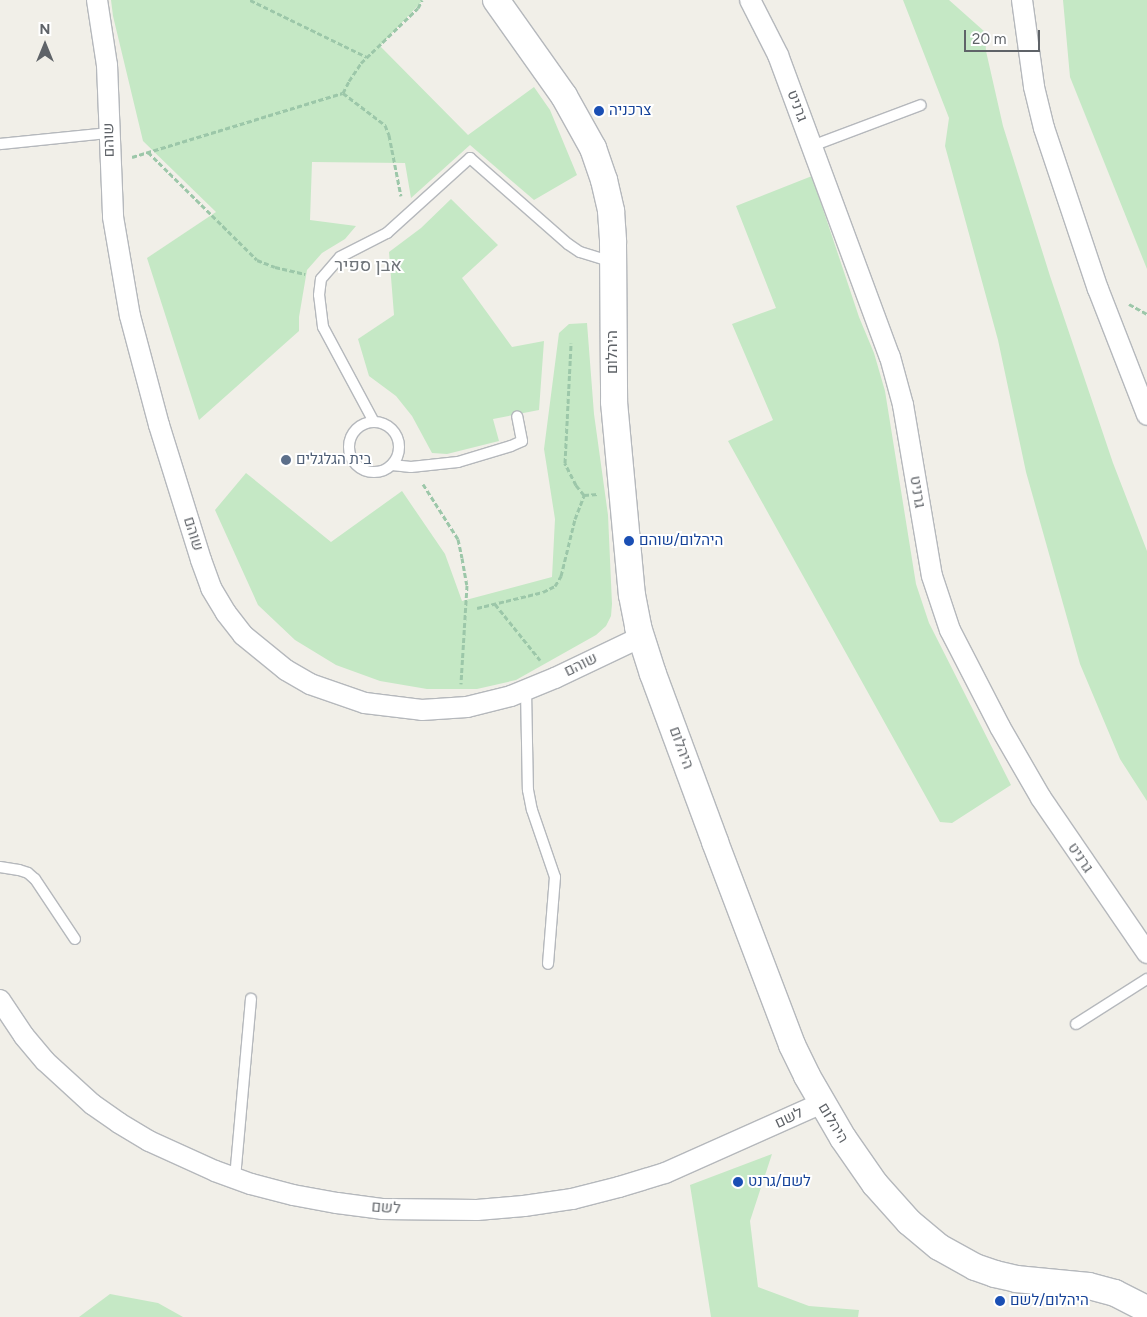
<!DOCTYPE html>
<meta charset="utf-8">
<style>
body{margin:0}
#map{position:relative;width:1147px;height:1317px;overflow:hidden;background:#f1efe8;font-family:Figtree,Heebo,sans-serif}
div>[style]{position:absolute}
.green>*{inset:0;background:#c5e8c5}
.path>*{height:3px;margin-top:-1.5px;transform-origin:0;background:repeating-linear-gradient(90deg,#9cc7a9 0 5px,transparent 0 7.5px)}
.roads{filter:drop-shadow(1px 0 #b5b8bc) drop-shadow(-1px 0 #b5b8bc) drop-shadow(0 1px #b5b8bc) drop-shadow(0 -1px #b5b8bc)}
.service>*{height:10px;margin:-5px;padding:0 5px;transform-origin:5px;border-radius:5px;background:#fff}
.service>.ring{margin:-5px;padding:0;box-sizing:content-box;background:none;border:10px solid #fff;border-radius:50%}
.minor>*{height:20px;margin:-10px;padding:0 10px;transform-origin:10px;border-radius:10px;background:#fff}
.tertiary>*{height:26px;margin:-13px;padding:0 13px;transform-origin:13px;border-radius:13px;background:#fff}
.dots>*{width:14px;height:14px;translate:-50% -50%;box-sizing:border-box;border:2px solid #fff;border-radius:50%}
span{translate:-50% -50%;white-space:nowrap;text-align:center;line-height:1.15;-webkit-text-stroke:4px #fff;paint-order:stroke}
.street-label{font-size:15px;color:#5f6368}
.transit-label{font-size:15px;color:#164399}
.left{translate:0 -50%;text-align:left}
.service-label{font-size:15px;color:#4e5e75}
.quarter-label{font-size:18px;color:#70757a}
.north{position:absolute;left:20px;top:20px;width:50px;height:50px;-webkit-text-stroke:4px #fff;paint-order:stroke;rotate:0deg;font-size:14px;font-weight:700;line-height:20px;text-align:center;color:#5f6368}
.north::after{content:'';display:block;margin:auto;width:18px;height:22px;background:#5f6368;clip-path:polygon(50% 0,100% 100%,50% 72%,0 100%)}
.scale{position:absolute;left:964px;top:30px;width:76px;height:22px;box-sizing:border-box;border:2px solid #5f6368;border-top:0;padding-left:6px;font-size:15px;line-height:18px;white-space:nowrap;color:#5f6368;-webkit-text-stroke:4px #fff;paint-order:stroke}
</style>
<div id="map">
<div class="green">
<i style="clip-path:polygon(111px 0,423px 0,380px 46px,468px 135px,534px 87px,550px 110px,577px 175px,534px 200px,470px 145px,411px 198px,405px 163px,312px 162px,310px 220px,356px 226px,345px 239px,322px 253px,307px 270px,299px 317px,299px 331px,199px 420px,147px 258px,216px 212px,143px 141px,113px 16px)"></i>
<i style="clip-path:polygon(903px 0,949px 0,985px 32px,986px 51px,1003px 126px,1050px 276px,1113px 463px,1147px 551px,1147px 801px,1120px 759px,1080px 664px,1026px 472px,998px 340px,945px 146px,949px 118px)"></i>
<i style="clip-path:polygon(1063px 0,1147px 0,1147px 269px,1070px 77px)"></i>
<i style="clip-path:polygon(812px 176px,859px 317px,874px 353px,885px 391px,916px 584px,929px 623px,1011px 785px,952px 823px,940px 822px,728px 441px,773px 420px,732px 324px,776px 308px,736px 206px)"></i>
<i style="clip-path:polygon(451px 199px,498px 245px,462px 278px,512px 347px,544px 341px,539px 410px,493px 419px,499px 441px,447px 454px,432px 453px,412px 416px,396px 396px,369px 376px,358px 339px,394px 315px,389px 252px,421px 228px)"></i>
<i style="clip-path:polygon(587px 323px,594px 414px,608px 515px,612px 604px,611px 616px,606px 626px,596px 635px,516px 680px,477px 689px,427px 689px,380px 681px,336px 665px,295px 640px,258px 605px,215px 510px,246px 473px,331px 542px,402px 491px,445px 554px,462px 601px,552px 577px,555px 519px,544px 449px,559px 333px,569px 324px)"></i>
<i style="clip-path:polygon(772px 1154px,750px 1221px,758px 1287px,809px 1306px,859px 1310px,858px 1317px,711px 1317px,690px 1185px)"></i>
<i style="clip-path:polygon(110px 1294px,158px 1303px,183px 1317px,79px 1317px)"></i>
</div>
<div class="path">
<i style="left:250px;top:0;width:130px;rotate:26deg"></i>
<i style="left:343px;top:93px;width:13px;rotate:-63deg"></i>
<i style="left:349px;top:81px;width:22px;rotate:-56deg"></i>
<i style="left:361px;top:63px;width:79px;rotate:-44deg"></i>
<i style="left:418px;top:8px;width:9px;rotate:-63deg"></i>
<i style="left:148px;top:152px;width:153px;rotate:44.7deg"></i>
<i style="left:257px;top:260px;width:19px;rotate:21deg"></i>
<i style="left:275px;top:267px;width:31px;rotate:13deg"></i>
<i style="left:132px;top:157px;width:220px;rotate:-16.9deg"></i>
<i style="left:343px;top:93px;width:53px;rotate:37.3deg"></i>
<i style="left:385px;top:125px;width:11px;rotate:68deg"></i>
<i style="left:389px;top:135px;width:62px;rotate:78.9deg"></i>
<i style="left:1129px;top:304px;width:21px;rotate:29deg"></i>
<i style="left:423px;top:484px;width:65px;rotate:57.5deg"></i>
<i style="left:458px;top:539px;width:19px;rotate:78deg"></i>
<i style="left:462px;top:558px;width:27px;rotate:80deg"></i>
<i style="left:467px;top:585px;width:99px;rotate:93.5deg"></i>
<i style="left:584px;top:495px;width:14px;rotate:-4deg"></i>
<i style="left:495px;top:604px;width:72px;rotate:51.2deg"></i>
<i style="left:477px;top:608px;width:68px;rotate:-13.6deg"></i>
<i style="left:543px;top:592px;width:13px;rotate:-27deg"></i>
<i style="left:555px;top:586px;width:12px;rotate:-59deg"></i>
<i style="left:561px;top:576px;width:59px;rotate:-76.2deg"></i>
<i style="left:575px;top:519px;width:26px;rotate:-69deg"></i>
<i style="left:584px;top:495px;width:13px;rotate:-129deg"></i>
<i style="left:576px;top:485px;width:25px;rotate:-117deg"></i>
<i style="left:565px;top:463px;width:120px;rotate:-87.1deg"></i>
</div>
<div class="roads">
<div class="service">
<i style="left:0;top:144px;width:110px;rotate:-5.8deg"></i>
<i style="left:812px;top:146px;width:116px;rotate:-20.6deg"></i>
<i class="ring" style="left:349px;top:422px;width:40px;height:40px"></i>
<i style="left:374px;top:422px;width:108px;rotate:-118.2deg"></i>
<i style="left:323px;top:327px;width:32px;rotate:-97deg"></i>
<i style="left:319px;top:295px;width:16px;rotate:-83deg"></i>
<i style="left:321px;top:279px;width:29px;rotate:-49deg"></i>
<i style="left:340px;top:257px;width:53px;rotate:-27.1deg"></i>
<i style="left:387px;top:233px;width:112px;rotate:-42.1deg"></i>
<i style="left:470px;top:158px;width:130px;rotate:41.3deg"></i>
<i style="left:568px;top:244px;width:14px;rotate:34deg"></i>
<i style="left:580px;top:252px;width:34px;rotate:17deg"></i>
<i style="left:392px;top:465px;width:19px;rotate:6deg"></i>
<i style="left:411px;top:467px;width:47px;rotate:-6.1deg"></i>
<i style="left:458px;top:462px;width:55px;rotate:-16.8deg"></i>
<i style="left:511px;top:446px;width:12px;rotate:-24deg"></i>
<i style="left:522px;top:441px;width:25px;rotate:-101deg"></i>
<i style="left:526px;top:690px;width:100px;rotate:88.9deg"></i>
<i style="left:528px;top:790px;width:20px;rotate:79deg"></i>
<i style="left:532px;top:810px;width:71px;rotate:71.1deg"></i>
<i style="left:555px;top:877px;width:87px;rotate:94.6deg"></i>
<i style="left:0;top:867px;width:19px;rotate:9deg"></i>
<i style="left:19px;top:870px;width:9px;rotate:18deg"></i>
<i style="left:28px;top:873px;width:9px;rotate:41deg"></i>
<i style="left:35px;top:879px;width:72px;rotate:56.3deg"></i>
<i style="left:1076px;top:1024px;width:84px;rotate:-32.4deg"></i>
<i style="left:235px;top:1178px;width:180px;rotate:-84.9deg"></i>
</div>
<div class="minor">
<i style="left:97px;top:0;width:66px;rotate:81.3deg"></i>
<i style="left:107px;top:65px;width:152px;rotate:87.7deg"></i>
<i style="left:113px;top:217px;width:100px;rotate:80.3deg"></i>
<i style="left:130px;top:316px;width:113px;rotate:75.1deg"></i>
<i style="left:159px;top:425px;width:141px;rotate:72.7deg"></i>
<i style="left:201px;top:560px;width:30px;rotate:70deg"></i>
<i style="left:211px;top:588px;width:29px;rotate:59deg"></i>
<i style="left:226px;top:613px;width:28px;rotate:52deg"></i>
<i style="left:243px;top:635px;width:55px;rotate:39.1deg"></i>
<i style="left:286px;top:670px;width:28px;rotate:30deg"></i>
<i style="left:310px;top:684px;width:58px;rotate:19.1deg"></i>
<i style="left:365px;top:703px;width:57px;rotate:7deg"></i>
<i style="left:422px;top:710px;width:45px;rotate:-3.8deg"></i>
<i style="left:467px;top:707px;width:45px;rotate:-14deg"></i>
<i style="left:511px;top:696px;width:48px;rotate:-22.2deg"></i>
<i style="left:555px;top:678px;width:95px;rotate:-25.5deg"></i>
<i style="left:750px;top:0;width:62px;rotate:63deg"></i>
<i style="left:778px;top:55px;width:322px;rotate:69.7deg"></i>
<i style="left:890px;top:357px;width:50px;rotate:74.8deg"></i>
<i style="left:903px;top:405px;width:173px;rotate:80.4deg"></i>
<i style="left:932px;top:576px;width:57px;rotate:71.6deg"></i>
<i style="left:950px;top:630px;width:109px;rotate:62.7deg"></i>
<i style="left:1000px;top:727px;width:82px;rotate:60deg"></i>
<i style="left:1041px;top:798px;width:188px;rotate:55.6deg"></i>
<i style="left:1022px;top:0;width:88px;rotate:82.1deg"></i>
<i style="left:1034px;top:87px;width:42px;rotate:76.3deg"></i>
<i style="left:1044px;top:128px;width:170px;rotate:71.5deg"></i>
<i style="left:1098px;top:289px;width:135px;rotate:68.7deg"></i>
<i style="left:0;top:1000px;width:43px;rotate:56.3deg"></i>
<i style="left:24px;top:1036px;width:33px;rotate:50deg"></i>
<i style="left:45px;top:1061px;width:64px;rotate:42.5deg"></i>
<i style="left:92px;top:1104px;width:33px;rotate:35deg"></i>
<i style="left:119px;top:1123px;width:35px;rotate:31deg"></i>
<i style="left:149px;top:1141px;width:72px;rotate:24.4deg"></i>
<i style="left:215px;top:1171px;width:38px;rotate:20deg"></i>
<i style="left:251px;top:1184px;width:43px;rotate:14.7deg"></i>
<i style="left:293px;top:1195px;width:45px;rotate:10.3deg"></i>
<i style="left:337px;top:1203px;width:45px;rotate:7.6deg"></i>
<i style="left:382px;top:1209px;width:95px;rotate:0.6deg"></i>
<i style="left:477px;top:1210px;width:47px;rotate:-4.9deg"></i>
<i style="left:524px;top:1206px;width:49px;rotate:-8.3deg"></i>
<i style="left:572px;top:1199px;width:49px;rotate:-14.3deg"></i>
<i style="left:619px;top:1187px;width:48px;rotate:-16.9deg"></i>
<i style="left:665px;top:1173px;width:172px;rotate:-24deg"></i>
</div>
<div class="tertiary">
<i style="left:496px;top:0;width:118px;rotate:54.7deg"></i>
<i style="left:564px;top:96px;width:60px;rotate:60.9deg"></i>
<i style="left:593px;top:148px;width:34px;rotate:71deg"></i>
<i style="left:604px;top:180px;width:32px;rotate:77deg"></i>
<i style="left:611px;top:211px;width:31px;rotate:86deg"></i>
<i style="left:613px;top:242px;width:160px;rotate:89.6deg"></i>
<i style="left:614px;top:402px;width:194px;rotate:84.7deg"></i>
<i style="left:632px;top:595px;width:33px;rotate:79deg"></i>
<i style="left:638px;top:627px;width:49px;rotate:72.3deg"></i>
<i style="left:653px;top:674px;width:179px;rotate:69.7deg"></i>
<i style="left:715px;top:842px;width:217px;rotate:69.2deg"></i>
<i style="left:792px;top:1045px;width:34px;rotate:64deg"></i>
<i style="left:807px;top:1076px;width:72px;rotate:59.9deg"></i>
<i style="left:843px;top:1138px;width:56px;rotate:55.2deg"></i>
<i style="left:875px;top:1184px;width:51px;rotate:48.2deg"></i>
<i style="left:909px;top:1222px;width:39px;rotate:40deg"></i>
<i style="left:939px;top:1247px;width:41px;rotate:29.1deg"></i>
<i style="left:975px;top:1267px;width:21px;rotate:19deg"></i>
<i style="left:995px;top:1274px;width:22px;rotate:13deg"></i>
<i style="left:1016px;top:1279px;width:73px;rotate:5.5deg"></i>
<i style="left:1089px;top:1286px;width:27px;rotate:15deg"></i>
<i style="left:1115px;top:1293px;width:36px;rotate:27deg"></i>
</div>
</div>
<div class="dots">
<i style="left:599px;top:111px;background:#1a4fb4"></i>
<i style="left:286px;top:460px;background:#5c6f8a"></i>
<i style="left:629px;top:541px;background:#1a4fb4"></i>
<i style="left:738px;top:1182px;background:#1a4fb4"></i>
<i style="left:1000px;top:1301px;background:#1a4fb4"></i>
</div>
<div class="street-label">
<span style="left:797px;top:106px;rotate:70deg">גרניט</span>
<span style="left:109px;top:140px;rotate:-91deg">שוהם</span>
<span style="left:613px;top:352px;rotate:-90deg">היהלום</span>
<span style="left:917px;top:492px;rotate:81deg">גרניט</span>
<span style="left:193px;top:534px;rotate:73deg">שוהם</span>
<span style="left:581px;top:665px;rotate:-26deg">שוהם</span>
<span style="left:681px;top:748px;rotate:70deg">היהלום</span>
<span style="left:1080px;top:858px;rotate:56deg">גרניט</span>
<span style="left:789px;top:1118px;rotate:-25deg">לשם</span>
<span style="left:833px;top:1123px;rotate:59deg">היהלום</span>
<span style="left:386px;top:1208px;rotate:4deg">לשם</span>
</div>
<div class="transit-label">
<span class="left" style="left:609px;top:111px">צרכניה</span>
<span class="left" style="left:639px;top:541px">היהלום/שוהם</span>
<span class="left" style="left:748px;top:1182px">לשם/גרנט</span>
<span class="left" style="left:1010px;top:1301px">היהלום/לשם</span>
</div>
<div class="service-label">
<span class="left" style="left:296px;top:460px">בית הגלגלים</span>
</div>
<div class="quarter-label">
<span style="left:368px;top:265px">אבן ספיר</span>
</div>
<div class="north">N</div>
<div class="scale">20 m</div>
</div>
